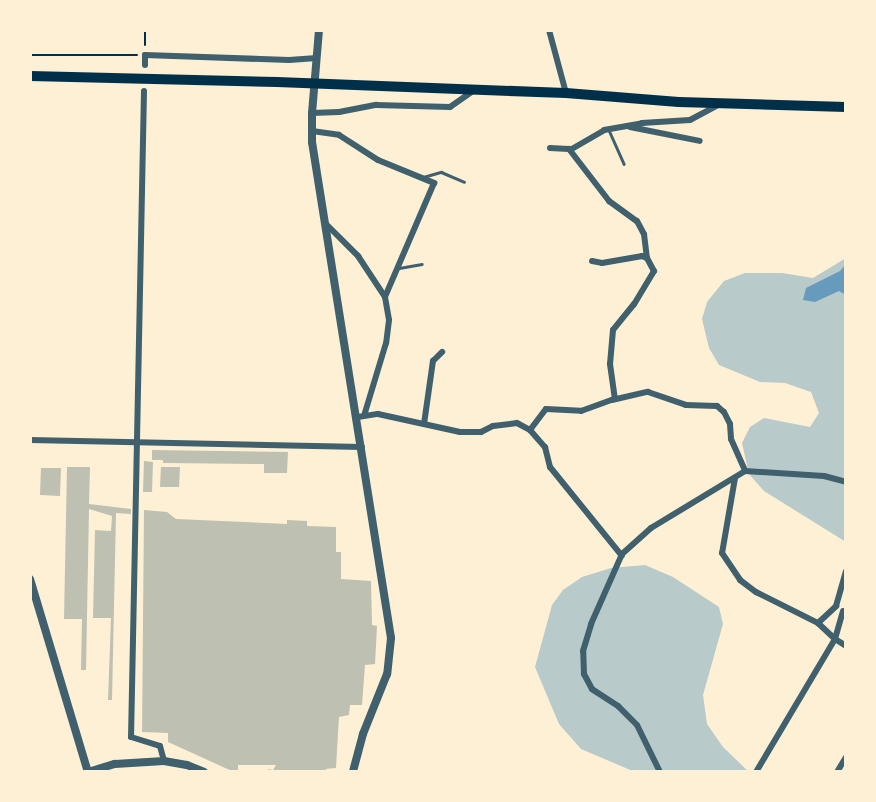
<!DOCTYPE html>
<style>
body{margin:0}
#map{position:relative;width:876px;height:802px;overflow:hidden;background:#fdf0d5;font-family:"Golos Text",sans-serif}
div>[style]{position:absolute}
.green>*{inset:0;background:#b9caca}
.water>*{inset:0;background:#669bbc}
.building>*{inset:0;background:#bec0b2}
.path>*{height:2px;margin:-1px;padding:0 1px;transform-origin:1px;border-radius:1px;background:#003049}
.service>*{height:3px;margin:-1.5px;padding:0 1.5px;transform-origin:1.5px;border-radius:1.5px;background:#3f606c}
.minor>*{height:6px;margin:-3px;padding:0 3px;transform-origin:3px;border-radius:3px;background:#3f606c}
.tertiary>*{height:8px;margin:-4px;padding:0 4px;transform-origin:4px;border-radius:4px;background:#3f606c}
.trunk>*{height:10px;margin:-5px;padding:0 5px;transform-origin:5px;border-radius:5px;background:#003049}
span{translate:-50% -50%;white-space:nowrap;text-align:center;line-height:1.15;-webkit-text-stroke:6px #fdf0d5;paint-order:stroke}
.frame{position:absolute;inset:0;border:32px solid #fdf0d5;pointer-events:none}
</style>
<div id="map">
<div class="green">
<i style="clip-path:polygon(846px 258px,846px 542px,764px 491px,749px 474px,742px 443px,750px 427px,764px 418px,810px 427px,819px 413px,811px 392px,785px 383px,760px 382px,719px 365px,709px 348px,702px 319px,707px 302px,724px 281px,745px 273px,782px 273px,813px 278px)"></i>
<i style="clip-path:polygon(645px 565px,673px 577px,719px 607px,723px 624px,703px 695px,707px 724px,723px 747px,749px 772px,635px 772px,581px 749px,559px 724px,535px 667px,552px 605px,563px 590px,582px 577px,611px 568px)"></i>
</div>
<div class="water">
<i style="clip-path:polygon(846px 264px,846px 295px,839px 291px,815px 302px,803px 300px,806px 288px,840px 271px)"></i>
</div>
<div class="building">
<i style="clip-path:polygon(152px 450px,288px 452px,287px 473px,264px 473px,264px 464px,163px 463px,163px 460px,152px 460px)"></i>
<i style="clip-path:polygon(144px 461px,153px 462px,152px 492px,143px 492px)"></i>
<i style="clip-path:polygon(67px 467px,90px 467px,89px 504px,131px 509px,131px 514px,116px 513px,112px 700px,108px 700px,111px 618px,93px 618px,95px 530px,111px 531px,112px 516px,89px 509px,86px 670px,81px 670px,82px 619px,64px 619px)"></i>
<i style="clip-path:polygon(161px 467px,180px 467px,179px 487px,160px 487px)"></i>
<i style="clip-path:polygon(41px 468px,61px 468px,60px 496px,40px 495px)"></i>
<i style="clip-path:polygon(144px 510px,167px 512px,176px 519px,287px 524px,287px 520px,307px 521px,307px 526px,336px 527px,336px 552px,341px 552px,341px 579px,371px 581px,372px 625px,377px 626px,375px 664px,365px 665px,362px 705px,350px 705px,349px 715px,339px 717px,336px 768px,325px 769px,332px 772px,267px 772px,268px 769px,273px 770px,276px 765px,238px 765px,238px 772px,234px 772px,168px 742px,168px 733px,142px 732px)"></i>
</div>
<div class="path">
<i style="left:145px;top:45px;width:15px;rotate:-90deg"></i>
<i style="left:30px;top:55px;width:107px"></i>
</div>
<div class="service">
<i style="left:609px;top:131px;width:36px;rotate:66deg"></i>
<i style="left:423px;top:177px;width:19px;rotate:-16deg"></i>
<i style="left:441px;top:172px;width:25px;rotate:23deg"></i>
<i style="left:399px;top:268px;width:23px;rotate:-10deg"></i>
</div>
<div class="minor">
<i style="left:549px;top:30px;width:65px;rotate:74.9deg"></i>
<i style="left:145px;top:65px;width:10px;rotate:-90deg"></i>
<i style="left:145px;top:55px;width:144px;rotate:2deg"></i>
<i style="left:289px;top:60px;width:28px;rotate:-4deg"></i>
<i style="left:144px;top:91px;width:646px;rotate:91.15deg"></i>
<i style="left:131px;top:737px;width:30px;rotate:17deg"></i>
<i style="left:160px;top:746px;width:16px;rotate:75deg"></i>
<i style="left:312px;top:113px;width:27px;rotate:-2deg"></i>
<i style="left:339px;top:112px;width:38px;rotate:-11deg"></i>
<i style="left:376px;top:105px;width:74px;rotate:1.5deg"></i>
<i style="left:450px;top:107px;width:28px;rotate:-35deg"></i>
<i style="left:630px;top:127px;width:71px;rotate:11.3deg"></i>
<i style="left:312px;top:131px;width:27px;rotate:8deg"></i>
<i style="left:339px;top:135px;width:46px;rotate:32.7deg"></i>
<i style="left:378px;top:160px;width:61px;rotate:22.3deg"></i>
<i style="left:434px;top:183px;width:124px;rotate:113.3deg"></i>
<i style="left:550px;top:148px;width:19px;rotate:3deg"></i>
<i style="left:569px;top:149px;width:66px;rotate:52.4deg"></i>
<i style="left:609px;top:201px;width:34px;rotate:36deg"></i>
<i style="left:637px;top:221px;width:15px;rotate:62deg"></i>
<i style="left:644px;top:234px;width:24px;rotate:83deg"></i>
<i style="left:570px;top:150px;width:39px;rotate:-30deg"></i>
<i style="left:604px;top:130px;width:39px;rotate:-10deg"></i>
<i style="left:642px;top:123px;width:48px;rotate:-3.6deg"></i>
<i style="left:690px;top:120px;width:30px;rotate:-28deg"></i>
<i style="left:325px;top:223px;width:47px;rotate:45deg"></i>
<i style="left:358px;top:256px;width:49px;rotate:56.6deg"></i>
<i style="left:385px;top:297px;width:23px;rotate:80deg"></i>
<i style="left:389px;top:320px;width:23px;rotate:97deg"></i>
<i style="left:386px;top:343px;width:76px;rotate:106.8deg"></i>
<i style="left:592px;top:261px;width:10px;rotate:11deg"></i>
<i style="left:602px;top:263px;width:41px;rotate:-9.9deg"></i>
<i style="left:642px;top:256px;width:5px;rotate:22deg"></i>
<i style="left:647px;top:258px;width:15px;rotate:62deg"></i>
<i style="left:654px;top:271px;width:39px;rotate:121deg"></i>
<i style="left:634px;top:304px;width:33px;rotate:129deg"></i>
<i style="left:613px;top:330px;width:34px;rotate:95deg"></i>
<i style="left:610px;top:364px;width:35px;rotate:82deg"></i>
<i style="left:358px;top:417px;width:20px;rotate:-9deg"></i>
<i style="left:378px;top:414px;width:84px;rotate:12.4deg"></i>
<i style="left:460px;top:432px;width:21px"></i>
<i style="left:481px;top:432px;width:13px;rotate:-27deg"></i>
<i style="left:493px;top:426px;width:24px;rotate:-7deg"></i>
<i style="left:517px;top:423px;width:15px;rotate:28deg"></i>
<i style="left:530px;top:430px;width:23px;rotate:49deg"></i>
<i style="left:545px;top:447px;width:21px;rotate:76deg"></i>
<i style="left:550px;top:467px;width:114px;rotate:51deg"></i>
<i style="left:424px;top:424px;width:64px;rotate:-81.9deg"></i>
<i style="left:433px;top:361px;width:13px;rotate:-45deg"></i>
<i style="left:530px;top:430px;width:26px;rotate:-53deg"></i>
<i style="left:546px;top:409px;width:35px;rotate:3deg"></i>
<i style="left:581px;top:411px;width:33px;rotate:-20deg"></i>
<i style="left:612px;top:400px;width:37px;rotate:-13deg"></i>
<i style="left:648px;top:392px;width:40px;rotate:18.9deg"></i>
<i style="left:686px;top:405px;width:31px;rotate:2deg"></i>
<i style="left:717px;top:406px;width:9px;rotate:41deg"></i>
<i style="left:724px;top:412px;width:13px;rotate:63deg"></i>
<i style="left:730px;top:424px;width:15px;rotate:86deg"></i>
<i style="left:731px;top:439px;width:35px;rotate:66deg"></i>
<i style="left:30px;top:440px;width:332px;rotate:1.2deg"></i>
<i style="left:735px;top:478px;width:76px;rotate:99.8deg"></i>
<i style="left:722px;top:553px;width:32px;rotate:56deg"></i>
<i style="left:740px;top:580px;width:20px;rotate:37deg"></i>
<i style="left:756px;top:592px;width:69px;rotate:26.6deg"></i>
<i style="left:818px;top:623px;width:25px;rotate:-43deg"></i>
<i style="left:836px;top:606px;width:36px;rotate:-74deg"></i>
<i style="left:843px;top:611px;width:29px;rotate:106deg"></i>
<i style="left:835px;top:639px;width:13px;rotate:32deg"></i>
<i style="left:660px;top:772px;width:52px;rotate:-116.1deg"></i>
<i style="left:637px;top:725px;width:27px;rotate:-135deg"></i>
<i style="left:618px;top:706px;width:31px;rotate:-147deg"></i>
<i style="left:592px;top:689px;width:17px;rotate:-118deg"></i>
<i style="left:584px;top:674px;width:23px;rotate:-92deg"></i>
<i style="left:583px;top:651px;width:28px;rotate:-73deg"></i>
<i style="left:591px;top:624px;width:77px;rotate:-66.1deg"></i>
<i style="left:622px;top:554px;width:39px;rotate:-42deg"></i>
<i style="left:651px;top:528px;width:110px;rotate:-31.2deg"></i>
<i style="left:745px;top:471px;width:79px;rotate:3.6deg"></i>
<i style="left:824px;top:476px;width:23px;rotate:15deg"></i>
<i style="left:756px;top:772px;width:155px;rotate:-59.3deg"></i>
<i style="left:835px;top:639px;width:23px;rotate:-137deg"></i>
<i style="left:837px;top:772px;width:17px;rotate:-59deg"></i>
</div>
<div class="tertiary">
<i style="left:319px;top:30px;width:83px;rotate:94.8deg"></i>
<i style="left:312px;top:113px;width:29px;rotate:90deg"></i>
<i style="left:312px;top:142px;width:502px;rotate:80.95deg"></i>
<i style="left:391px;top:638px;width:36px;rotate:96deg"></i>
<i style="left:387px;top:674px;width:65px;rotate:111.8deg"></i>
<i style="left:363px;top:734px;width:39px;rotate:105deg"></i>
<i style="left:30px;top:579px;width:202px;rotate:73.3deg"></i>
<i style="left:88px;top:772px;width:28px;rotate:-17deg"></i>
<i style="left:115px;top:764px;width:49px;rotate:-3.5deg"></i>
<i style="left:164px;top:761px;width:23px;rotate:10deg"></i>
<i style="left:187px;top:765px;width:18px;rotate:22deg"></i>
</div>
<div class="trunk">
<i style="left:30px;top:76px;width:247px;rotate:1.4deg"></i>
<i style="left:277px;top:82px;width:289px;rotate:2.2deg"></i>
<i style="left:566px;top:93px;width:113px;rotate:4.6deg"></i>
<i style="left:679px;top:102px;width:167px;rotate:1.7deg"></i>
</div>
<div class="frame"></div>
</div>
